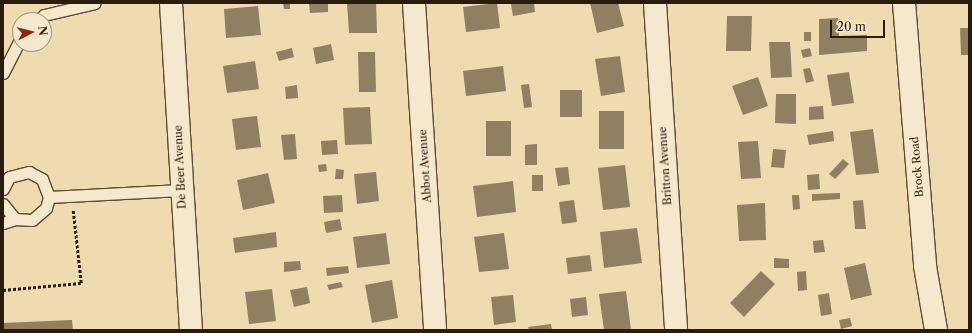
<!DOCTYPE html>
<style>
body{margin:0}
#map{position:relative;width:972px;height:333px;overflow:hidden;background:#efdbb0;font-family:"Libre Caslon Text",serif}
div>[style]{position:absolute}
.building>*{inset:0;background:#917f61}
.path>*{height:2.5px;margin-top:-1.25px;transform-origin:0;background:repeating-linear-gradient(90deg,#2b1b0c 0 3px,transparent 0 5px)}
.roads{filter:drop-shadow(1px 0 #5c4b35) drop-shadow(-1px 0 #5c4b35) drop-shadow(0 1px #5c4b35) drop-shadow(0 -1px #5c4b35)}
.service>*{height:11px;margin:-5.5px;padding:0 5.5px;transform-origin:5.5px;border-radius:5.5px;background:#f5e8cc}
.minor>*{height:22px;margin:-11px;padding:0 11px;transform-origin:11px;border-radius:11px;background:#f5e8cc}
span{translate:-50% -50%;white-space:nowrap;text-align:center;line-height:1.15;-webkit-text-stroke:3px #f5e8cc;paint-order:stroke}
.street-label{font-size:11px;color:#2b1b0c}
.frame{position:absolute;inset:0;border:4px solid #2b1b0c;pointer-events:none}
.north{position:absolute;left:12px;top:12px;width:40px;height:40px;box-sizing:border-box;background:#f5e8cc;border:1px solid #a4967f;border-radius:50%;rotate:83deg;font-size:11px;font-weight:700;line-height:16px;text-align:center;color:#2b1b0c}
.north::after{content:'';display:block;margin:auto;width:14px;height:18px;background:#8f2418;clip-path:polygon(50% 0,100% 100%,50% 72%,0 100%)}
.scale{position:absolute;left:830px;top:20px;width:55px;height:18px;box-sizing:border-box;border:2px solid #2b1b0c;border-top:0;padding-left:5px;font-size:12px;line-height:14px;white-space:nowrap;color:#2b1b0c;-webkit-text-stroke:3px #f5e8cc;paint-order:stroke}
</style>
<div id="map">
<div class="building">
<i style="clip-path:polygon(283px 3px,290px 3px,290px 9px,284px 9px)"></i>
<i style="clip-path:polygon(309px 3px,328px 3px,328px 12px,310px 13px)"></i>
<i style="clip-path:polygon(347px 3px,376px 3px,377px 33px,349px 33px)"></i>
<i style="clip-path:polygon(497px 3px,500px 28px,466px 32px,463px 7px)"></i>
<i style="clip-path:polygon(534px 3px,535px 12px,513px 16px,511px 4px)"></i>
<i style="clip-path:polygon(590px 3px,618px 3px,624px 26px,597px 33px)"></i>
<i style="clip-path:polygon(258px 6px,261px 35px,226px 38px,224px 9px)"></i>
<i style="clip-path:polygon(727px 16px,752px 16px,751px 51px,726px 51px)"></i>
<i style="clip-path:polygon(838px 18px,839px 36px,867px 35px,867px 51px,819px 55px,819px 19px)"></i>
<i style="clip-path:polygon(960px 28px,969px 28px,969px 55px,961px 55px)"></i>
<i style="clip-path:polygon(804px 32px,811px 32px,811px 41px,804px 41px)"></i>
<i style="clip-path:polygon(769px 42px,790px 42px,792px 77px,771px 78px)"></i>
<i style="clip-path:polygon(331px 44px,334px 60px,316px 64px,313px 48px)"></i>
<i style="clip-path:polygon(292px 48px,294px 57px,279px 61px,276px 52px)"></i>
<i style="clip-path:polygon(810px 48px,812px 56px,803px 58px,801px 50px)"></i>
<i style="clip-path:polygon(358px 52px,375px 52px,376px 92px,359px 92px)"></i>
<i style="clip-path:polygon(620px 56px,625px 92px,601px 96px,595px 59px)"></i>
<i style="clip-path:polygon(255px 61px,259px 89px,227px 93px,223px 66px)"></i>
<i style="clip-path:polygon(503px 66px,506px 91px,466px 96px,463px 71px)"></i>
<i style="clip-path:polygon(810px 68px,814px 81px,806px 83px,803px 69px)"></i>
<i style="clip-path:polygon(849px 72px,854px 103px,832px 106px,827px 75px)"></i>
<i style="clip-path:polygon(758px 77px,768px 106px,743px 115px,732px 86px)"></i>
<i style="clip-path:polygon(529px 84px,532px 107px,524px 108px,521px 85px)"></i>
<i style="clip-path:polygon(297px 85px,298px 98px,286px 99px,285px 87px)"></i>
<i style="clip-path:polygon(560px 90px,582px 90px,582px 117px,560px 117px)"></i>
<i style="clip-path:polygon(776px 94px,796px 94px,796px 124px,775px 123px)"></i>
<i style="clip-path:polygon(823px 106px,824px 119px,809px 120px,809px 107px)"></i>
<i style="clip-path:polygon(370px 107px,372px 144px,345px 145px,343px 108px)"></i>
<i style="clip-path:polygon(599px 111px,624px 111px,624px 149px,599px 149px)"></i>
<i style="clip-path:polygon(257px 116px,261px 147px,236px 150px,232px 119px)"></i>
<i style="clip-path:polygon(486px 121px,511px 121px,511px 156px,486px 156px)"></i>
<i style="clip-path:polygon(873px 129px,879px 173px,856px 175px,850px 132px)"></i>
<i style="clip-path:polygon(833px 131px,834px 141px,809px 145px,807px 135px)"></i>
<i style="clip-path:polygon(295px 134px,297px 159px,284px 160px,281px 135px)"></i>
<i style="clip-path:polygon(337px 140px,338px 154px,322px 155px,321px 141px)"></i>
<i style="clip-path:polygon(758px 141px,761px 178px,741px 179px,738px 142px)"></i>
<i style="clip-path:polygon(537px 144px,537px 165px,525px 165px,525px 145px)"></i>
<i style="clip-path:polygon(773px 149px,786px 150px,784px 168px,771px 167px)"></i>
<i style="clip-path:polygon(843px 159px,849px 164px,835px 179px,829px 174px)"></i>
<i style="clip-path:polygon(326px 164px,327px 171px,319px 172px,318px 165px)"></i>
<i style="clip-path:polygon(625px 165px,630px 207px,603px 210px,598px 168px)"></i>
<i style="clip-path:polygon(568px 167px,570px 184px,558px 186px,555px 168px)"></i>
<i style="clip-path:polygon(336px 169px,344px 170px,343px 179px,335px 179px)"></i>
<i style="clip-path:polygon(376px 172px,379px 201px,357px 204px,354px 174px)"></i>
<i style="clip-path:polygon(268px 173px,275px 203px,243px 210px,237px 180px)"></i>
<i style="clip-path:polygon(819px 174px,820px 189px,808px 190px,807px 175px)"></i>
<i style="clip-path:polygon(532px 175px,543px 175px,543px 191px,532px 191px)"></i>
<i style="clip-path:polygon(513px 181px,516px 212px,477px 217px,473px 186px)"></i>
<i style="clip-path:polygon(840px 193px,840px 199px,812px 201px,812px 194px)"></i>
<i style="clip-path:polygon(342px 195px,343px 212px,324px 213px,323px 196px)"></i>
<i style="clip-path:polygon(792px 195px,799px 195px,800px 209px,793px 210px)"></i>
<i style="clip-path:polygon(574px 200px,577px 222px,562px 224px,559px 202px)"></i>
<i style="clip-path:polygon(863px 200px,866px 229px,855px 229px,853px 201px)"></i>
<i style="clip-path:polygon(765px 203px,766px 240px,739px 241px,737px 205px)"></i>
<i style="clip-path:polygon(340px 219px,342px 230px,326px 233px,324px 222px)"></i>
<i style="clip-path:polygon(637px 228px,642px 263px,604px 268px,600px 232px)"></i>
<i style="clip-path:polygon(276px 232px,277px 247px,235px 253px,233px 238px)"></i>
<i style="clip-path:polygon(386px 233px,390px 264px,357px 268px,353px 237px)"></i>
<i style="clip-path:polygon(504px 233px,509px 269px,479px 272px,474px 237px)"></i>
<i style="clip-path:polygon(823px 240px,825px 252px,814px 253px,813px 241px)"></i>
<i style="clip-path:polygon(590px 255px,592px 271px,568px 274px,566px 258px)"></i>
<i style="clip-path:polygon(774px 258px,789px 259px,789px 268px,774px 268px)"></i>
<i style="clip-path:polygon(300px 261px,301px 270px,284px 272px,284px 262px)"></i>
<i style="clip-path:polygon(865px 263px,872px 295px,851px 300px,844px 268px)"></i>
<i style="clip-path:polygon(348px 266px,349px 273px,327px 276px,326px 268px)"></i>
<i style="clip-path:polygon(761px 271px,775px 284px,744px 317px,730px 303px)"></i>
<i style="clip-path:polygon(806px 271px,807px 290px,798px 291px,797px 272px)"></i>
<i style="clip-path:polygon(392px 280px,398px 318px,372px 323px,365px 285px)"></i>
<i style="clip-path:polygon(341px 282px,343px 287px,329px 290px,327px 285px)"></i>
<i style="clip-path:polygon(307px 287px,310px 303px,294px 307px,290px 290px)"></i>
<i style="clip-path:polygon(272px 289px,276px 321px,249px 324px,245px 292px)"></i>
<i style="clip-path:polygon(626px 291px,631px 330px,604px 330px,599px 294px)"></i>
<i style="clip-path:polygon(829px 293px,832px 314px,821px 316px,818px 295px)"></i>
<i style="clip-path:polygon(513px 295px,516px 322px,494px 325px,491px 297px)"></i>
<i style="clip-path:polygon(586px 297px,588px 315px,572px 317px,570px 299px)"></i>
<i style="clip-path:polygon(850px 318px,852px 326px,841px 329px,839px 320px)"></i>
<i style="clip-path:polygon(72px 320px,73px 330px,3px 330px,3px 323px)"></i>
<i style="clip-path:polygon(551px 324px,552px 330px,529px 330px,528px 327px)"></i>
</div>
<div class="path">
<i style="left:3px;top:290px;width:78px;rotate:-5.1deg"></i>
<i style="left:81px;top:283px;width:73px;rotate:-96.3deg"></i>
</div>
<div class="roads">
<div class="service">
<i style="left:39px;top:20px;width:7px;rotate:-45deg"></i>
<i style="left:44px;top:15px;width:52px;rotate:-13.2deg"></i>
<i style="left:3px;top:73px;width:37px;rotate:-63deg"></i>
<i style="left:3px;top:189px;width:13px;rotate:-63deg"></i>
<i style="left:9px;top:177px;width:21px;rotate:-14deg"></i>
<i style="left:29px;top:172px;width:15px;rotate:28deg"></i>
<i style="left:42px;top:179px;width:19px;rotate:69deg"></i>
<i style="left:49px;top:197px;width:11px;rotate:105deg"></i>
<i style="left:46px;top:208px;width:18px;rotate:139deg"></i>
<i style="left:32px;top:220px;width:17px;rotate:-177deg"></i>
<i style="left:15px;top:219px;width:19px;rotate:-129deg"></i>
<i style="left:49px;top:197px;width:132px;rotate:-3deg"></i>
<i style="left:3px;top:223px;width:13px;rotate:-18deg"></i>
</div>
<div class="minor">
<i style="left:171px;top:3px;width:328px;rotate:86.5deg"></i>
<i style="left:414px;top:3px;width:328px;rotate:86.3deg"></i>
<i style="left:655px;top:3px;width:328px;rotate:86.3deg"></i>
<i style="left:904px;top:3px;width:264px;rotate:85.4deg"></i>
<i style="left:925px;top:266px;width:65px;rotate:80.2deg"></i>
</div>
</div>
<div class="street-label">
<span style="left:425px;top:166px;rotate:-94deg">Abbot Avenue</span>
<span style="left:665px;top:166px;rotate:-94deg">Britton Avenue</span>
<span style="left:180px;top:167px;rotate:-93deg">De Beer Avenue</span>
<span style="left:917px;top:167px;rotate:-95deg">Brock Road</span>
</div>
<div class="frame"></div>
<div class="north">N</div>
<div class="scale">20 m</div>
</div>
